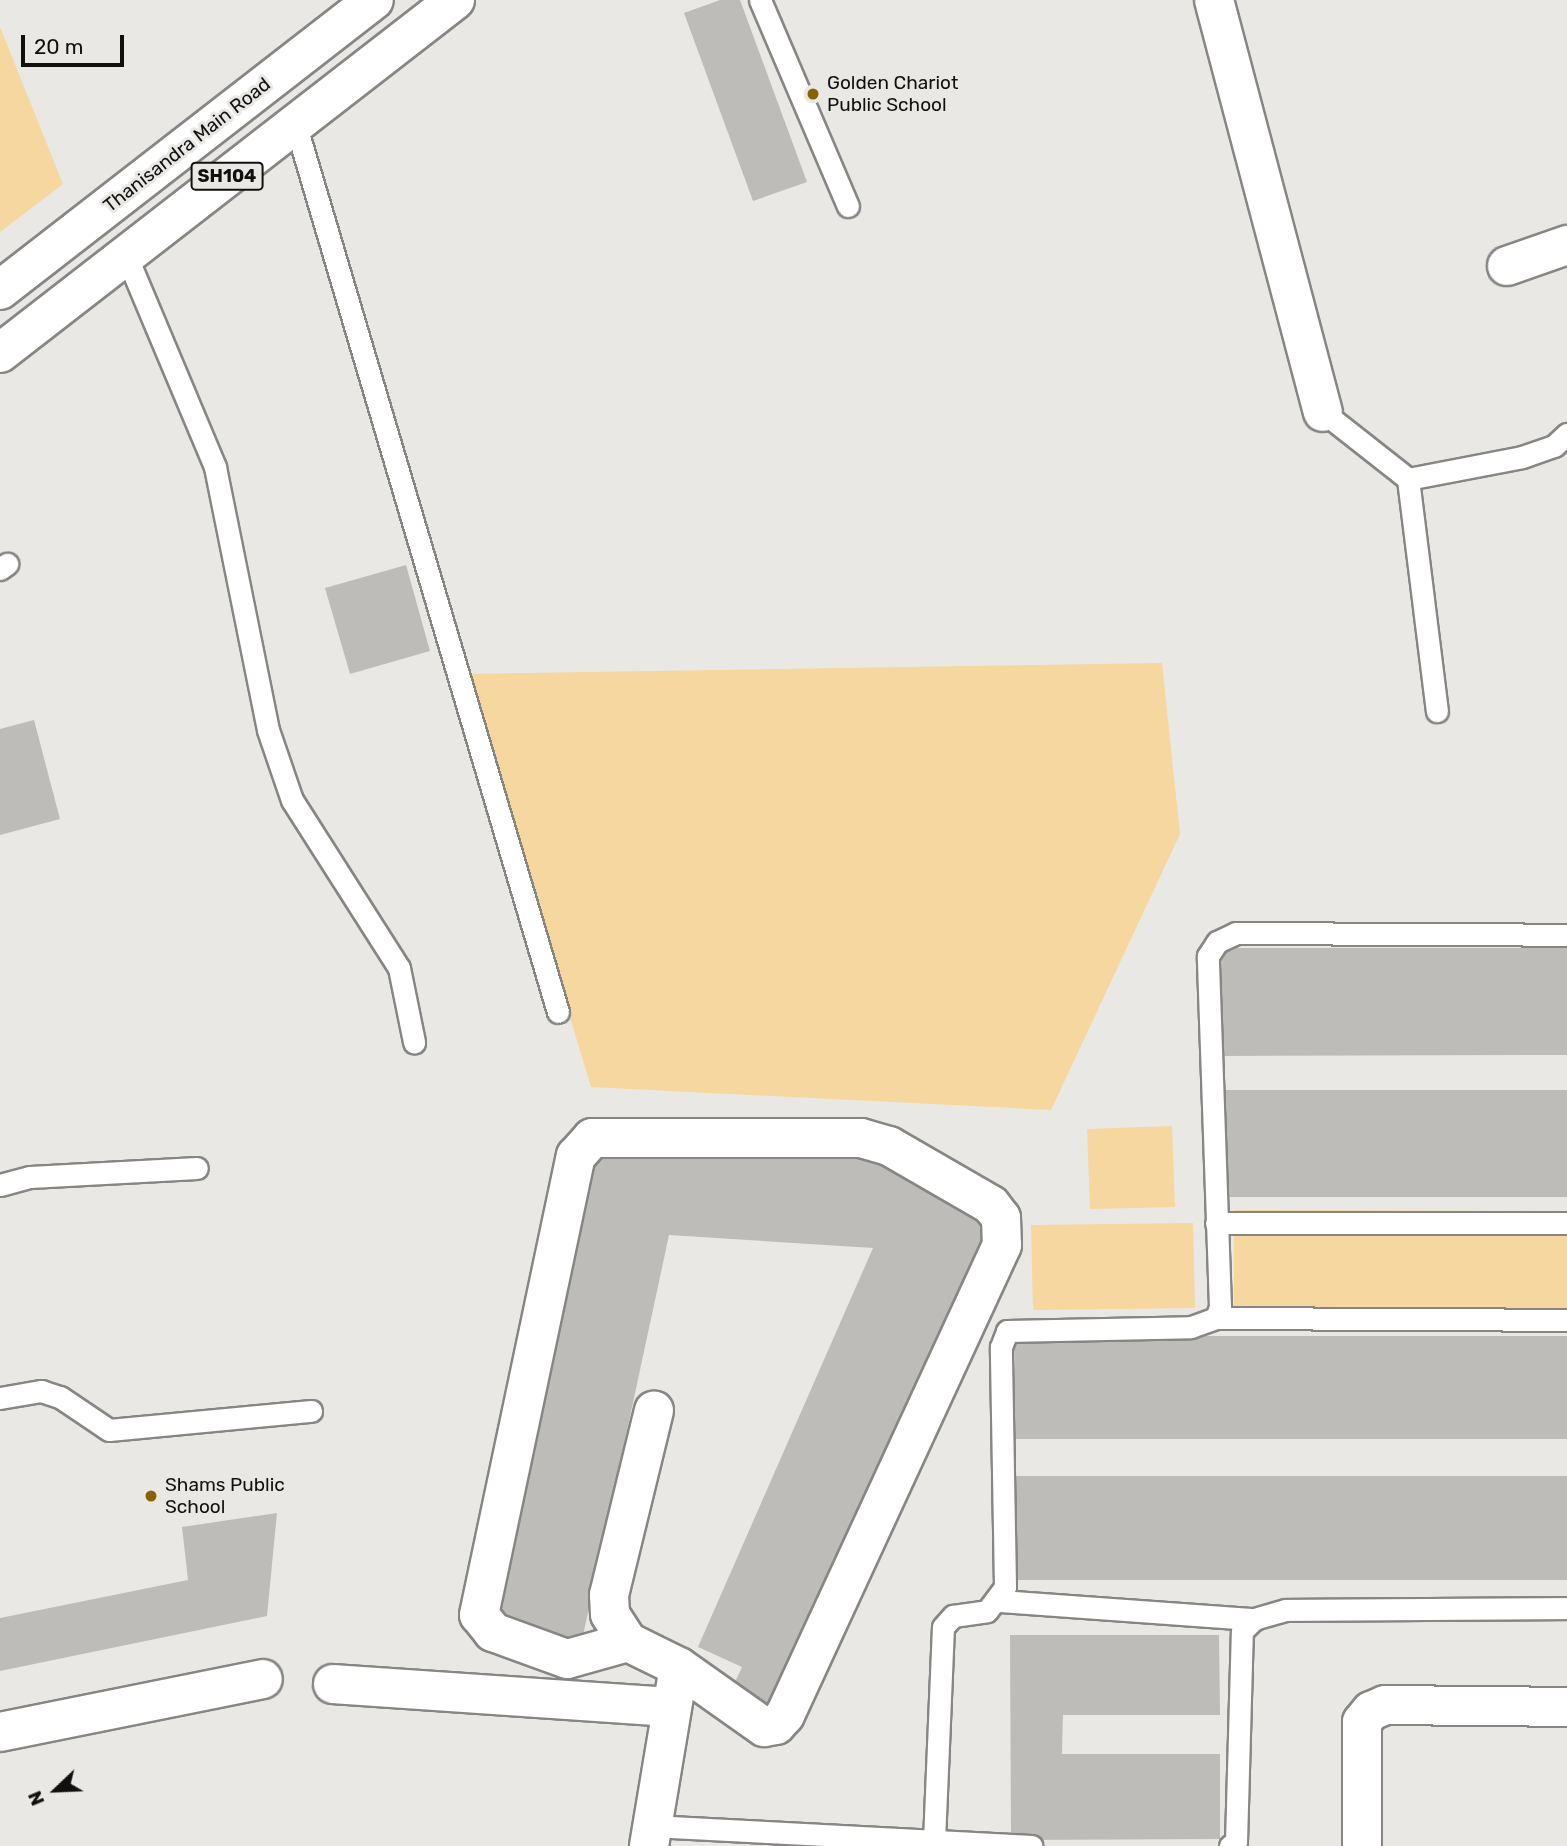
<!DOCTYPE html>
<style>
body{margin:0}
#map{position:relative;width:1567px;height:1846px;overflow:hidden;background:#eae8e5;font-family:Rubik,sans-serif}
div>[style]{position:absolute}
.green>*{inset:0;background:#f5d79f}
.building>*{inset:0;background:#bdbcb9}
.roads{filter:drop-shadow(2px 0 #878683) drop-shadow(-2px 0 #878683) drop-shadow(0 2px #878683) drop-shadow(0 -2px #878683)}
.service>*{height:21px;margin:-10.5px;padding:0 10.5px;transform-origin:10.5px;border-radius:10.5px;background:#fff}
.minor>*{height:38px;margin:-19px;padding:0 19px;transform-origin:19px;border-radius:19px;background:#fff}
.primary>*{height:38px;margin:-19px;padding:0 19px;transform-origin:19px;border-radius:19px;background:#fff}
.dots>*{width:19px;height:19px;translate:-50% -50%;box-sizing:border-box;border:4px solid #eae8e5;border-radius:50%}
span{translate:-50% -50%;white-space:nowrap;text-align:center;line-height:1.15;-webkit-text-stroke:6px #eae8e5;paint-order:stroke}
.shield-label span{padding:2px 5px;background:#eae8e5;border:2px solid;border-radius:5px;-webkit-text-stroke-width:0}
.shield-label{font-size:18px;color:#11100f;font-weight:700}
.poi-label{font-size:19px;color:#11100f}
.left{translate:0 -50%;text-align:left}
.street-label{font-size:19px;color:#11100f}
.north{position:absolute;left:21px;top:1755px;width:70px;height:70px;-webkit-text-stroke:5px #eae8e5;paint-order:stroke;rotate:247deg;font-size:19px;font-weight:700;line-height:28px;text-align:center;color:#11100f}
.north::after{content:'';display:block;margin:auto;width:24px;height:32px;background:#11100f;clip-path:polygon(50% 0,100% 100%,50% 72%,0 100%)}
.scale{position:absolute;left:21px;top:35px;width:103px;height:32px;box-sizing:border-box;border:4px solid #11100f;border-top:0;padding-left:9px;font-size:21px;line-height:24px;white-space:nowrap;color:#11100f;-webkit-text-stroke:5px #eae8e5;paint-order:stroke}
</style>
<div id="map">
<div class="green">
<i style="clip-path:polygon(0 27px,63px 184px,0 232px)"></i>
<i style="clip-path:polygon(1162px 663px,1180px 834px,1051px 1110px,591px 1087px,467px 674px)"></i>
<i style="clip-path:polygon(1172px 1126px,1175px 1207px,1090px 1209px,1087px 1129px)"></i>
<i style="clip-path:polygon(1234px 1210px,1567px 1211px,1567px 1323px,1234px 1322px)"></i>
<i style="clip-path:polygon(1193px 1223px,1195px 1308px,1033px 1310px,1031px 1225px)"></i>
</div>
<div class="building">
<i style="clip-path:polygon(720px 0,740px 0,807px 182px,753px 201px,684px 13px)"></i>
<i style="clip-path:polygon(406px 565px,430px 651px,350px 674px,325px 588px)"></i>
<i style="clip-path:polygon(34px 720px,60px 819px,0 835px,0 729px)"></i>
<i style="clip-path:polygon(1221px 948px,1567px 948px,1567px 1055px,1222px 1056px)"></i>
<i style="clip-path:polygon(1221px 1090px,1567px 1090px,1567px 1197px,1222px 1197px)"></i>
<i style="clip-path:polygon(592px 1150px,867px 1152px,991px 1220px,773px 1717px,728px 1697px,742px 1667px,698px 1647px,873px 1248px,669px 1235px,581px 1645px,487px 1621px)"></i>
<i style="clip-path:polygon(1014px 1336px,1567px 1336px,1567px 1439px,1015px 1439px)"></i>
<i style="clip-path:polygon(1012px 1476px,1567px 1476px,1567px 1580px,1012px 1580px)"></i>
<i style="clip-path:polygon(277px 1513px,267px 1616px,0 1671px,0 1618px,188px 1580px,182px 1527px)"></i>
<i style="clip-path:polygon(1010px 1635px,1219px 1635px,1220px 1715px,1063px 1715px,1062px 1754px,1220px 1754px,1220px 1839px,1011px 1840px)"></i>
</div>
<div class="roads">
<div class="service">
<i style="left:760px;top:0;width:224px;rotate:66.9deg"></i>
<i style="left:295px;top:123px;width:927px;rotate:73.52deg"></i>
<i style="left:126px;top:255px;width:230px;rotate:67.2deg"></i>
<i style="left:215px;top:467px;width:268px;rotate:78.6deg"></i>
<i style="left:268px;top:730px;width:74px;rotate:71.1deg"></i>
<i style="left:292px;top:800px;width:199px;rotate:57.5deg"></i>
<i style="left:399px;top:968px;width:76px;rotate:78.5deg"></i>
<i style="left:1323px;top:412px;width:108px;rotate:38.2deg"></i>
<i style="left:1408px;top:479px;width:234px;rotate:82.9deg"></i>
<i style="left:1408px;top:479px;width:116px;rotate:-10.9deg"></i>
<i style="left:1522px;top:457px;width:34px;rotate:-19deg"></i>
<i style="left:1554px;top:446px;width:18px;rotate:-43deg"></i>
<i style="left:0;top:569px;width:9px;rotate:-36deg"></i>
<i style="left:0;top:1185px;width:31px;rotate:-15deg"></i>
<i style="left:30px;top:1177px;width:167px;rotate:-3.1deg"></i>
<i style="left:1216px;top:1223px;width:351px"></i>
<i style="left:1216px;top:1318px;width:351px;rotate:0.3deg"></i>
<i style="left:0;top:1398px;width:42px;rotate:-9.7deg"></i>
<i style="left:41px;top:1391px;width:20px;rotate:18deg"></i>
<i style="left:60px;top:1397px;width:59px;rotate:34deg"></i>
<i style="left:109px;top:1430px;width:203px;rotate:-5.4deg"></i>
<i style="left:1000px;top:1601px;width:255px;rotate:4.1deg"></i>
<i style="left:652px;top:1826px;width:380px;rotate:3deg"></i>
<i style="left:934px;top:1841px;width:214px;rotate:-87.6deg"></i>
<i style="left:943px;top:1627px;width:15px;rotate:-48deg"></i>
<i style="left:953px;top:1616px;width:34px;rotate:-8deg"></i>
<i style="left:987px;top:1611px;width:30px;rotate:-53deg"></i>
<i style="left:1005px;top:1587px;width:240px;rotate:-91deg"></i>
<i style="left:1001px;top:1347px;width:17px;rotate:-69deg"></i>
<i style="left:1007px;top:1331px;width:184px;rotate:-1.2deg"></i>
<i style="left:1191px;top:1327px;width:27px;rotate:-20deg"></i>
<i style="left:1216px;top:1318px;width:12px;rotate:-70deg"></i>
<i style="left:1220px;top:1307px;width:351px;rotate:-92deg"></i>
<i style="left:1208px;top:956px;width:17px;rotate:-57deg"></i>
<i style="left:1217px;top:942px;width:21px;rotate:-25deg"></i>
<i style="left:1236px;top:933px;width:331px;rotate:0.3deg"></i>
<i style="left:1230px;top:1846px;width:7px;rotate:-34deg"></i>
<i style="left:1236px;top:1842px;width:211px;rotate:-88.4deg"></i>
<i style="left:1242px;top:1631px;width:17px;rotate:-45deg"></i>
<i style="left:1254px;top:1619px;width:33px;rotate:-16deg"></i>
<i style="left:1286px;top:1610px;width:281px;rotate:-0.4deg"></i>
</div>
<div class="minor">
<i style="left:1214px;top:0;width:426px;rotate:75.2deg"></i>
<i style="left:1507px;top:266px;width:64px;rotate:-19.3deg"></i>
<i style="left:628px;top:1642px;width:33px;rotate:-123deg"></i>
<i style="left:610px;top:1614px;width:19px;rotate:-93deg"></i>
<i style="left:609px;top:1595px;width:190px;rotate:-76.3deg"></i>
<i style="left:333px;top:1684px;width:337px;rotate:3.9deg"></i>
<i style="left:0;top:1732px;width:268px;rotate:-11.4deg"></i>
<i style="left:649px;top:1846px;width:181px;rotate:-80.5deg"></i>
<i style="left:679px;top:1667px;width:57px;rotate:-153.9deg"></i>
<i style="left:628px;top:1642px;width:63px;rotate:164.4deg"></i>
<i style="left:567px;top:1659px;width:79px;rotate:-160deg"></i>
<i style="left:493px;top:1632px;width:22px;rotate:-129deg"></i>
<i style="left:479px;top:1615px;width:469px;rotate:-78.1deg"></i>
<i style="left:576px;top:1156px;width:24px;rotate:-48deg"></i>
<i style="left:592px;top:1138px;width:269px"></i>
<i style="left:861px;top:1138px;width:29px;rotate:16deg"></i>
<i style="left:889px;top:1146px;width:118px;rotate:30deg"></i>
<i style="left:991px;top:1205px;width:16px;rotate:52deg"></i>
<i style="left:1001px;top:1218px;width:27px;rotate:88deg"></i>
<i style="left:1002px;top:1245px;width:518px;rotate:114.78deg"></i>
<i style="left:785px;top:1715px;width:13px;rotate:132deg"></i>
<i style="left:776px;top:1725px;width:12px;rotate:171deg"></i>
<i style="left:764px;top:1727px;width:104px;rotate:-144.8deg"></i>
<i style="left:1362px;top:1846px;width:124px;rotate:-90deg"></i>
<i style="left:1362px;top:1722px;width:14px;rotate:-51deg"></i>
<i style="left:1371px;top:1711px;width:15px;rotate:-23deg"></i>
<i style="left:1385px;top:1705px;width:182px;rotate:0.6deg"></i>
</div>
<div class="primary">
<i style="left:0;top:290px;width:473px;rotate:-37.8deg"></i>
<i style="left:0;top:353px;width:576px;rotate:-37.81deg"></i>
</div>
</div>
<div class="dots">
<i style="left:813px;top:94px;background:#886300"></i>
<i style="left:151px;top:1496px;background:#886300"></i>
</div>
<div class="shield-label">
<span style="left:227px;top:176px">SH104</span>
</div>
<div class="poi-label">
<span class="left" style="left:827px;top:94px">Golden Chariot<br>Public School</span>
<span class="left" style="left:165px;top:1496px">Shams Public<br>School</span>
</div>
<div class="street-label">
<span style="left:187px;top:145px;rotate:-38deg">Thanisandra Main Road</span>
</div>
<div class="north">N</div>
<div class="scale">20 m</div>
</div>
